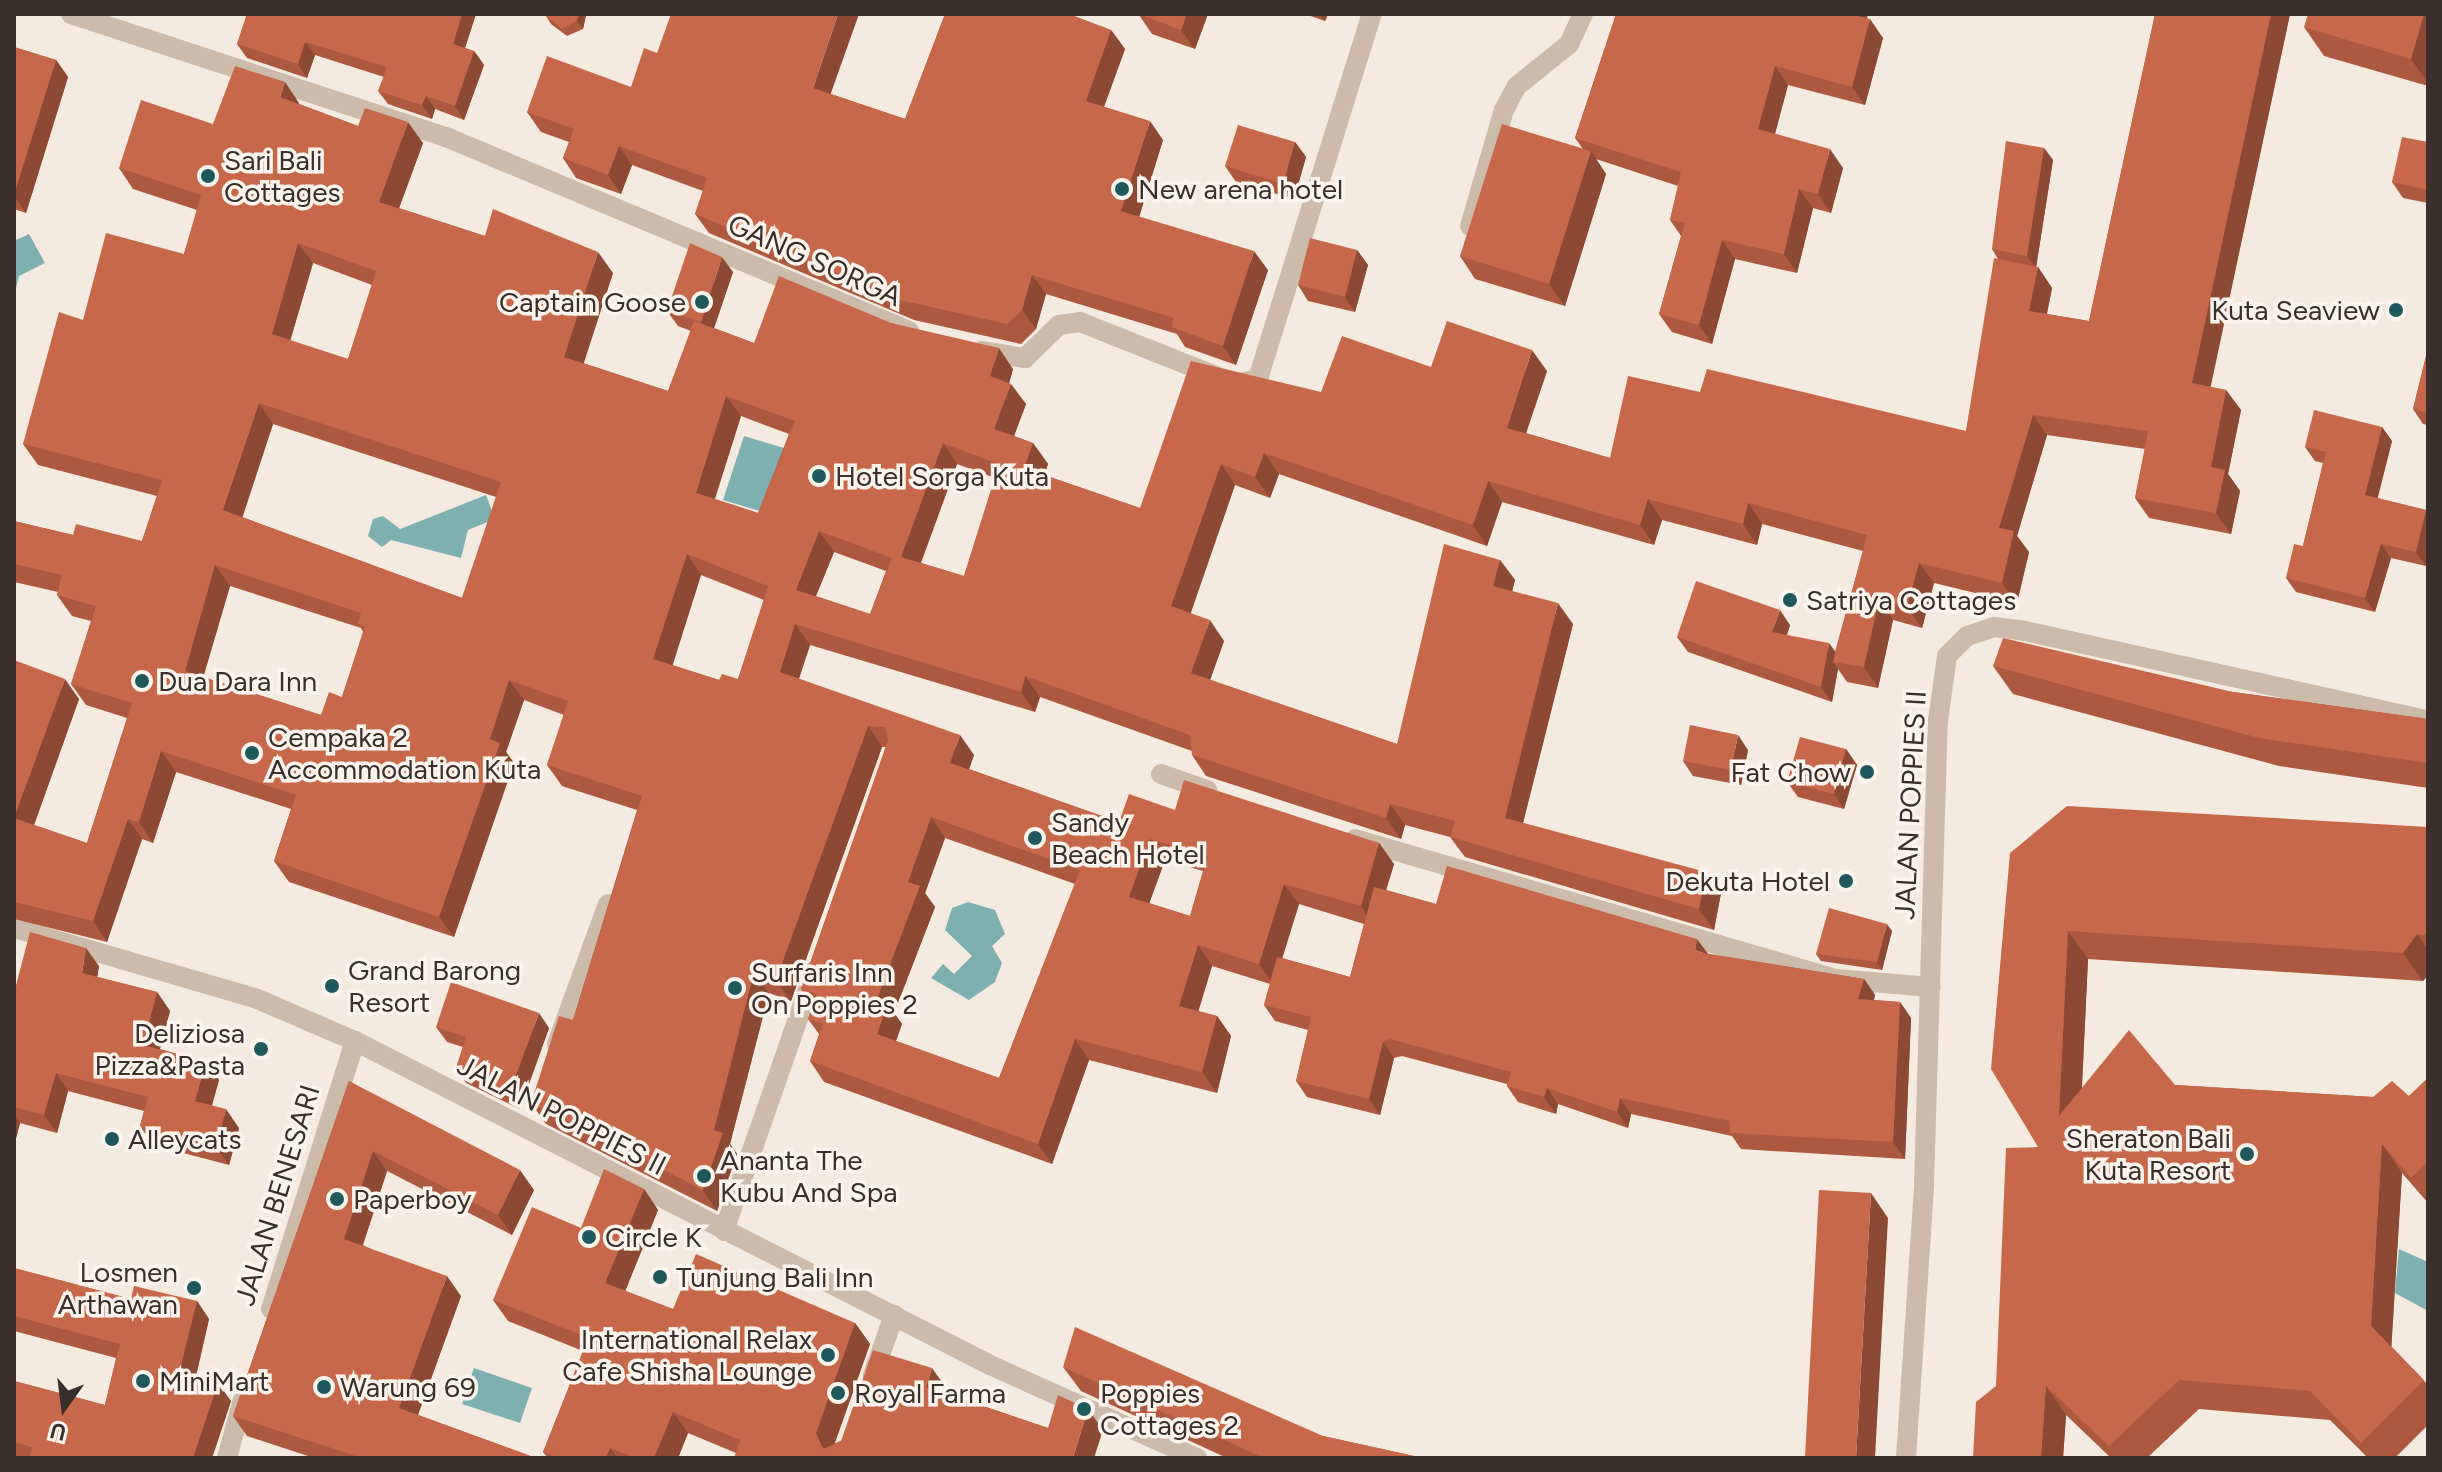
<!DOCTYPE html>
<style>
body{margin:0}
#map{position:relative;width:2442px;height:1472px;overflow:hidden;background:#f4eae0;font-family:Figtree,sans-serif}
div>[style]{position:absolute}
.water>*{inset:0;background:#7eb0b1}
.minor>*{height:20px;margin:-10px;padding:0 10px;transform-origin:10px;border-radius:10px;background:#ccbaab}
.wall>*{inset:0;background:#ac5940}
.shaded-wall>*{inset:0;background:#8c4934}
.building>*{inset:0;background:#c8684a}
.dots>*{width:22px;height:22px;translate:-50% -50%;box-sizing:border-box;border:4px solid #fbf4ed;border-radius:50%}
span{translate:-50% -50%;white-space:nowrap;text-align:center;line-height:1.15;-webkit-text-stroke:7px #fbf4ed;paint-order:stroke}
.poi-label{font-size:28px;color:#3a2f2a}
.left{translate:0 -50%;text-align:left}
.right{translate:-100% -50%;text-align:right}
.street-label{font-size:28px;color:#3a2f2a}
.frame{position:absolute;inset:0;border:16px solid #3a2f2a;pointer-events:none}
.north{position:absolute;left:24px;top:1368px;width:80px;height:80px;-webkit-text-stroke:6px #fbf4ed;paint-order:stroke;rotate:194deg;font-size:22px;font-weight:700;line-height:32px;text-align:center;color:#3a2f2a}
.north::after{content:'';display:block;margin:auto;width:28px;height:36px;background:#3a2f2a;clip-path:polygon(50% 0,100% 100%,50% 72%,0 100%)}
</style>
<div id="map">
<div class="water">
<i style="clip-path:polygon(29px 234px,45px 263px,19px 276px,16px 288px,14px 241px)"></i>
<i style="clip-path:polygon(744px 436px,784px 448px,763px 512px,723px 500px)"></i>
<i style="clip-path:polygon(486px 495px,495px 519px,468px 530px,461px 558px,391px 540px,382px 547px,368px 536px,373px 519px,383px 516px,400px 529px)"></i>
<i style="clip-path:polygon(968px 902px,995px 910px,1005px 934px,992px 946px,1002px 963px,995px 982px,969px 1000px,931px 978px,943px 964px,954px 974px,972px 956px,945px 930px,952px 908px)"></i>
<i style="clip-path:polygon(2399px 1249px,2428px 1262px,2428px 1311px,2395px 1293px)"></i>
<i style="clip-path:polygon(474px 1368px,532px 1388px,520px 1423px,462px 1404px)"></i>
</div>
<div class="minor">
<i style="left:71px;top:14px;width:395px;rotate:18.2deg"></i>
<i style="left:446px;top:137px;width:502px;rotate:22.73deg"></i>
<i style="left:1470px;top:226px;width:121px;rotate:-73.7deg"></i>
<i style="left:1504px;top:110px;width:27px;rotate:-62deg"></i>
<i style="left:1517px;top:86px;width:67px;rotate:-38.9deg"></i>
<i style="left:1569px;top:44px;width:33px;rotate:-65deg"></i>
<i style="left:982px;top:351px;width:44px;rotate:9.2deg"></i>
<i style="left:1025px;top:358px;width:47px;rotate:-44.1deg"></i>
<i style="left:1059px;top:325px;width:21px;rotate:-8deg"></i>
<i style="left:1080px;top:322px;width:168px;rotate:21.7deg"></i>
<i style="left:1236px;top:384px;width:23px;rotate:-13deg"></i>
<i style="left:1258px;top:379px;width:382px;rotate:-72.7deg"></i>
<i style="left:1161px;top:774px;width:49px;rotate:19.2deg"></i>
<i style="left:1355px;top:839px;width:501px;rotate:16.23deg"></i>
<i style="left:1836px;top:979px;width:95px;rotate:4.8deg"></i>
<i style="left:14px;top:928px;width:251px;rotate:16.2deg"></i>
<i style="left:255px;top:998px;width:109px;rotate:23.3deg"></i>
<i style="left:355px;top:1041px;width:713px;rotate:27.03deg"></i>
<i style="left:990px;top:1365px;width:227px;rotate:24.2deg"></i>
<i style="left:557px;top:1044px;width:149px;rotate:-70deg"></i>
<i style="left:724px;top:1231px;width:276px;rotate:-70.8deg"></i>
<i style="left:271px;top:1309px;width:281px;rotate:-72.6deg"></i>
<i style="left:873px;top:1375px;width:64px;rotate:-70.7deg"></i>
<i style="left:227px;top:1458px;width:64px;rotate:-74.7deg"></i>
<i style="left:1906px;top:1458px;width:274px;rotate:-86.2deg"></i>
<i style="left:1924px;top:1185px;width:464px;rotate:-88.3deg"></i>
<i style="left:1938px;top:721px;width:66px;rotate:-82.1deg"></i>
<i style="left:1947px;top:656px;width:28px;rotate:-45deg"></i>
<i style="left:1967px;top:636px;width:28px;rotate:-18deg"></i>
<i style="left:1994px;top:627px;width:31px;rotate:7deg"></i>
<i style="left:2025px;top:631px;width:413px;rotate:12.5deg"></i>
</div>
<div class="wall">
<i style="clip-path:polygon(246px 14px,476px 14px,465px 48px,474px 51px,484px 65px,464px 120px,435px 109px,432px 119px,388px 104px,378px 91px,384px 77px,315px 55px,307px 78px,247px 58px,237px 44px,247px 14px)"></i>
<i style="clip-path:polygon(945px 14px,1069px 14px,1111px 30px,1125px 49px,1104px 107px,1163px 140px,1139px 217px,1268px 270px,1236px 365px,1185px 347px,1177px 334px,1046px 294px,1036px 329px,1021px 344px,914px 320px,709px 233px,695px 214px,703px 191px,632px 165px,621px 194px,576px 178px,563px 158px,569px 142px,541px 132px,527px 112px,631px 87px,657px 53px,831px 94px,905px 119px)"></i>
<i style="clip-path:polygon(1208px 14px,1195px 49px,1152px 34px,1139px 15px)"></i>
<i style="clip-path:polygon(1305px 14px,1328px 14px,1325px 21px)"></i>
<i style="clip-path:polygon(1616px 14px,1868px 14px,1867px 18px,1883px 38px,1865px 105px,1788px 85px,1775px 134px,1843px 168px,1831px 213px,1813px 208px,1797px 273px,1735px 259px,1712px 344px,1672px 332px,1659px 314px,1681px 236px,1670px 220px,1678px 186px,1596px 159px,1606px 174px,1565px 306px,1475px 279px,1460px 256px,1583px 149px,1575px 138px)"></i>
<i style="clip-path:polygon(evenodd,2155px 14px,2290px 14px,2210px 387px,2226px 390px,2241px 410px,2228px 474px,2240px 491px,2231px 534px,2149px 518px,2135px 498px,2145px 449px,2047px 435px,2017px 536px,2029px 552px,2017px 603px,1934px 583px,1922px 628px,1893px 620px,1878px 688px,1847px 682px,1838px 669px,1832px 702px,1688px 652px,1677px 637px,1790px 625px,1787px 635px,1835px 652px,1863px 551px,1762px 524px,1757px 545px,1662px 520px,1654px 545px,1502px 502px,1487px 546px,1279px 474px,1270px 498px,1235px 485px,1190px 613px,1224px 641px,1210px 680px,1397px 744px,1500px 560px,1515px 580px,1512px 591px,1573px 624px,1523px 823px,1721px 893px,1714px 930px,1465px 857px,1450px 837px,1405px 825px,1401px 839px,1206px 776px,1192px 755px,1192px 751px,1040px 697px,1035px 712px,810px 645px,799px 679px,974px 755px,969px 769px,1119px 822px,1175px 810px,1379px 843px,1394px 864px,1386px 890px,1436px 904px,1707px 954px,1864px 979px,1875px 995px,1874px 1000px,1900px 1002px,1911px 1018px,1905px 1159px,1741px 1149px,1732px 1136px,1631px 1114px,1628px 1128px,1558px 1104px,1556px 1114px,1518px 1102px,1507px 1086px,1507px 1084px,1402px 1056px,1394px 1058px,1380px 1115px,1307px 1097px,1296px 1081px,1308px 1030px,1275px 1021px,1264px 1005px,1270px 984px,1212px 966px,1198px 1011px,1217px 1016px,1231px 1036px,1217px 1093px,1089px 1060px,1052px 1164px,824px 1082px,810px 1061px,819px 1034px,808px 1019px,813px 1006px,801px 989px,886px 747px,882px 747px,791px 1001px,769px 993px,730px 1144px,737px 1154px,717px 1211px,546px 1124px,531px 1103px,573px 1020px,637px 810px,562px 786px,547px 765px,564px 715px,524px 700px,506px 752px,514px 763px,454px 937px,289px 882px,274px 861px,291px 809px,176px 772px,153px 843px,142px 839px,107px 942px,14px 919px,14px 660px,79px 699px,34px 825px,87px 843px,127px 718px,86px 705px,71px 684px,91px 621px,72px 616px,57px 595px,58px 592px,14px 582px,14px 521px,73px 535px,142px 541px,157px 496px,38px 465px,23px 444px,83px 320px,184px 254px,197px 210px,133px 189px,119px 168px,213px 124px,299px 103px,299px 104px,358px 126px,423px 143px,399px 208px,485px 236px,613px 273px,583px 363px,668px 391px,691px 331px,678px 326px,667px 311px,733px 272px,714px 328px,754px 343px,891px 323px,1013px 369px,1009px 383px,1026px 404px,1014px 436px,1033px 443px,1048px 464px,1044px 475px,1140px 508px,1321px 392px,1431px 367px,1547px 371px,1526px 433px,1610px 458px,1700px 392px,1966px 431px,1998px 259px,1992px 249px,2044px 148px,2053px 160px,2036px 267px,2038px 267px,2052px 288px,2047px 314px,2089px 321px,2155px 14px,313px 263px,372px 285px,348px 359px,290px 341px,313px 263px,2155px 14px,741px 416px,789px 434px,758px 513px,715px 499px,741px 416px,2155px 14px,273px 424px,496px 497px,462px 598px,242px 517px,273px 424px,2155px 14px,957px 464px,995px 478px,964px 576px,921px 563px,957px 464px,2155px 14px,834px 552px,886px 571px,870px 614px,816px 596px,834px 552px,2155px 14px,701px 575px,764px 600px,738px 679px,719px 680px,672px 665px,701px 575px,2155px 14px,230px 586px,361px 628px,363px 632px,342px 697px,321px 715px,203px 677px,230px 586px,2155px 14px,945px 838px,1075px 884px,999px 1078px,896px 1041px,902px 1024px,894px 1013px,935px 907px,925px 893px,945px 838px,2155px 14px,1165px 860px,1203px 871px,1190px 916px,1149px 903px,1165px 860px,2155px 14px,1299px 904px,1364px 924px,1350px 977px,1282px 958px,1299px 904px)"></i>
<i style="clip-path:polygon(2428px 14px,2428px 86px,2324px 56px,2304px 27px)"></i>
<i style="clip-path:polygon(586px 15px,583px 29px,567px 36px,551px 24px,546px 16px)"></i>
<i style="clip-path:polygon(14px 47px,56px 60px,68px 77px,26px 213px,14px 209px)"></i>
<i style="clip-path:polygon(1295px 142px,1306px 157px,1294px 199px,1236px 182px,1225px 166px)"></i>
<i style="clip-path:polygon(2428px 142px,2428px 203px,2403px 198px,2392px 182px)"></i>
<i style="clip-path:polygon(1357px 250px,1368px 265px,1355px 312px,1308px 301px,1298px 285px)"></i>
<i style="clip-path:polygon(2428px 348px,2428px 425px,2423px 424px,2413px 409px)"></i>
<i style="clip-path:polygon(2382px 427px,2392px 441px,2377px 498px,2426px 510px,2428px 512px,2428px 557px,2426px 566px,2391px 558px,2375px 612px,2296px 592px,2286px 578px,2303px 546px,2323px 463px,2315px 461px,2305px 447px)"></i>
<i style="clip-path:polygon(1993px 666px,2233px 692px,2428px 719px,2428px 788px,2279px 766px,2013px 694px)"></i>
<i style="clip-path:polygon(1846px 749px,1857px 765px,1844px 809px,1798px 797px,1787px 782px)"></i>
<i style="clip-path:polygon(1748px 750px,1741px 785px,1693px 776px,1683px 761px)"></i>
<i style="clip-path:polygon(2428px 827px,2428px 975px,2423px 981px,2088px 959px,2082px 1088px,2175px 1085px,2373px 1097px,2409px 1096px,2428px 1078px,2428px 1203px,2402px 1173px,2391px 1346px,2428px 1385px,2428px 1425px,2395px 1458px,2368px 1458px,2330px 1420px,2199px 1409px,2147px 1458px,2111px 1458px,2066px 1415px,2063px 1458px,1973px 1458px,1996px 1386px,2038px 1147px,2010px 853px)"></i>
<i style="clip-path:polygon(1892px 931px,1882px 970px,1821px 961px,1816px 954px)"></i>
<i style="clip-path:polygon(99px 966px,97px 977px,157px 992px,170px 1011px,160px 1049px,206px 1062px,219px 1080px,212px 1105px,239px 1128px,229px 1165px,153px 1145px,140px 1126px,144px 1111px,68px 1091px,57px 1133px,20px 1123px,14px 1146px,14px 993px)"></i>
<i style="clip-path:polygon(436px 1027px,549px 1028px,520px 1109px,466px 1083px,456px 1068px,463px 1047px,447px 1042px)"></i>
<i style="clip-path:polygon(349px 1081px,534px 1190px,512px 1235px,387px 1171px,363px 1245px,461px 1296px,418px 1415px,536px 1458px,314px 1458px,247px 1436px,233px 1416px)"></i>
<i style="clip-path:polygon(644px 1189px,658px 1210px,625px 1291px,673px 1309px,855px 1323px,870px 1344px,834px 1444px,947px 1389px,945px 1393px,1048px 1428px,1103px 1430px,736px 1453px,688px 1433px,678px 1458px,548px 1458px,543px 1452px,583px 1351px,508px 1321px,493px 1300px,581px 1228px)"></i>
<i style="clip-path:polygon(14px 1268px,131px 1299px,197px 1301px,209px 1319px,196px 1377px,231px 1401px,212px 1458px,14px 1457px,14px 1381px,105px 1405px,116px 1358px,14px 1331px)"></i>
<i style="clip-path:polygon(1063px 1367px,1323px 1436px,1423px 1458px,1227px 1458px,1081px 1391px)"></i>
</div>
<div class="shaded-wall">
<i style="clip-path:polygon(462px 14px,476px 14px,462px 57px,453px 44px)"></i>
<i style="clip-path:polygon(579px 14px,586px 15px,583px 29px,577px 21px)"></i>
<i style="clip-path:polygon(838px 14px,859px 14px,826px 107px,813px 88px)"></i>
<i style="clip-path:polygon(1187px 14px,1208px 14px,1195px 49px,1181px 30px)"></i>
<i style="clip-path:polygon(1319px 14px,1328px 14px,1325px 21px)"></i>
<i style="clip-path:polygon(1849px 14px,1868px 14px,1862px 32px)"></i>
<i style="clip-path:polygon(2271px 14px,2290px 14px,2207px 404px,2192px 383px)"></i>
<i style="clip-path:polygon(2424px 14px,2428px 14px,2428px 83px,2411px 59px)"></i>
<i style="clip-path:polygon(1870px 19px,1883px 38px,1865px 105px,1852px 87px)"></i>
<i style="clip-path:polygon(1111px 30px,1125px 49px,1099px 120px,1086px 101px)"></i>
<i style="clip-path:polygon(305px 42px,315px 55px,307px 78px,298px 64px)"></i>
<i style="clip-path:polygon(474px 51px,484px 65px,464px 120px,455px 106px)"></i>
<i style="clip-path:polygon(56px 60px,68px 77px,26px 213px,14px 196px)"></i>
<i style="clip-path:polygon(1775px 66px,1788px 85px,1771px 148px,1758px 129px)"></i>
<i style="clip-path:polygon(285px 82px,299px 103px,294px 118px,280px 97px)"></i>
<i style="clip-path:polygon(426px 96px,435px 109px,432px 119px,422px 105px)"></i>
<i style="clip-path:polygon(1150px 121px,1163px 140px,1135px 230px,1121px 211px)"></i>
<i style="clip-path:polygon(408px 122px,423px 143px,394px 222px,379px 202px)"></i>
<i style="clip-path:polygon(1295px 142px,1306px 157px,1294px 199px,1283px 184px)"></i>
<i style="clip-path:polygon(619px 146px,632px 165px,621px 194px,608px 175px)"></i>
<i style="clip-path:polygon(2044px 148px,2053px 160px,2036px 268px,2027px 256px)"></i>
<i style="clip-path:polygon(1830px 149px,1843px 168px,1831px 213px,1818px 194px)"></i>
<i style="clip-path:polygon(1591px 151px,1606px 174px,1565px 306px,1549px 284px)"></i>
<i style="clip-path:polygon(1799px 189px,1813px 208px,1797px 273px,1784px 254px)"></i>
<i style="clip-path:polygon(1722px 240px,1735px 259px,1712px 344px,1699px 325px)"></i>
<i style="clip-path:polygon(298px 243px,313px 263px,286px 355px,272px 334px)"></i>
<i style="clip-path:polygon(1357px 250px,1368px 265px,1355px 312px,1345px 297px)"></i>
<i style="clip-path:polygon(1254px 251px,1268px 270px,1236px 365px,1223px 346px)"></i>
<i style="clip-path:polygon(598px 252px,613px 273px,579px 378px,564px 357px)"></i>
<i style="clip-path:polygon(722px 257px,733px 272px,711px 337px,701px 322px)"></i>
<i style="clip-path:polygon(2038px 267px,2052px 288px,2043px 332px,2029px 311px)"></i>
<i style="clip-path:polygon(1032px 275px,1046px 294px,1036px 329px,1022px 310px)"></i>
<i style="clip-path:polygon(999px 348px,1013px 369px,1005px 397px,990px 376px)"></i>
<i style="clip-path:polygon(1532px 350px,1547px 371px,1521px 448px,1507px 428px)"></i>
<i style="clip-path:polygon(1011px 384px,1026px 404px,1009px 449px,994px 429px)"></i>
<i style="clip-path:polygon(2226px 390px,2241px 410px,2228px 474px,2240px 491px,2231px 534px,2216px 513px,2211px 467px)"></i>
<i style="clip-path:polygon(726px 396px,741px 416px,710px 513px,696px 493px)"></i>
<i style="clip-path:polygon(259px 403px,273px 424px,238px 531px,223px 510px)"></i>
<i style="clip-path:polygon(2033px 415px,2047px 435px,2017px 536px,2029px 552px,2017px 603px,2002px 583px,1999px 528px)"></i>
<i style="clip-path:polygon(2382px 427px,2392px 441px,2375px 509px,2365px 495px)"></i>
<i style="clip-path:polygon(943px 443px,957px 464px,915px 578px,901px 557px)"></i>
<i style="clip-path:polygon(1033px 443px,1048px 464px,1039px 489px,1024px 468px)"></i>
<i style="clip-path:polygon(1264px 453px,1279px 474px,1270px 498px,1255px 477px)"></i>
<i style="clip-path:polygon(1221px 464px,1235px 485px,1186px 627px,1171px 606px)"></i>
<i style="clip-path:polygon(1488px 481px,1502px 502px,1487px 546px,1473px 525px)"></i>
<i style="clip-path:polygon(1648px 499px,1662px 520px,1654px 545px,1640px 525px)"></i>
<i style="clip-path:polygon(1748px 503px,1762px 524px,1757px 545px,1743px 524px)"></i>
<i style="clip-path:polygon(2426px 510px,2428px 512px,2428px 557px,2426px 566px,2416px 552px)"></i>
<i style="clip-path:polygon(819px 531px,834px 552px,810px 610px,796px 590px)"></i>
<i style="clip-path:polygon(2381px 544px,2391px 558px,2375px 612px,2365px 598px)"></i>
<i style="clip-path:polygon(687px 554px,701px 575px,668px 680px,653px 659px)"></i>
<i style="clip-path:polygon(1500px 560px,1515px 580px,1508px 607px,1493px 586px)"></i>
<i style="clip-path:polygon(1919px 563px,1934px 583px,1922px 628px,1907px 607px)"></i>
<i style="clip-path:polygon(215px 565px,230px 586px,199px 692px,185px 671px)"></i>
<i style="clip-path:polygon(1879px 599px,1893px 620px,1878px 688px,1864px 667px)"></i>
<i style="clip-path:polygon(1558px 603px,1573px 624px,1519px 839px,1505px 818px)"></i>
<i style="clip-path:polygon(1780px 610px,1790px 625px,1783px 647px,1772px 632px)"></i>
<i style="clip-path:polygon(1210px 620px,1224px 641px,1205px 694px,1191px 673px)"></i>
<i style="clip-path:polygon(795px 624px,810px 645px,794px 693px,780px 672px)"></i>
<i style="clip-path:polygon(1829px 643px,1840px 658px,1833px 662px,1838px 669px,1832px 702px,1821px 687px)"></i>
<i style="clip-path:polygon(1025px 676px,1040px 697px,1035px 712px,1021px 692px)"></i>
<i style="clip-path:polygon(65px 679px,79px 699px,29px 839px,14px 818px)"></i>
<i style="clip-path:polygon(509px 680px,524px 700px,506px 752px,514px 763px,454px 937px,439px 917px,490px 739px)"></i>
<i style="clip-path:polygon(868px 726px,882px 747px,791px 1001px,776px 980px)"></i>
<i style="clip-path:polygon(960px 735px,974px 755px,964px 783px,950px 763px)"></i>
<i style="clip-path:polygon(1738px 735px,1748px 750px,1741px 785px,1731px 770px)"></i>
<i style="clip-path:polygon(1846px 749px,1857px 765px,1844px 809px,1834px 794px)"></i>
<i style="clip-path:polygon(161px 751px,176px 772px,153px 843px,139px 822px)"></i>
<i style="clip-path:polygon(1390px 804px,1405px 825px,1401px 839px,1386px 818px)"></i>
<i style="clip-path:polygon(931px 817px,945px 838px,925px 893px,935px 907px,894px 1013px,902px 1024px,891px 1054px,877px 1034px,877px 999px,908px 882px)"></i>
<i style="clip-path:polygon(128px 819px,142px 839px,107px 942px,93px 921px)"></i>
<i style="clip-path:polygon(1150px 839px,1165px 860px,1144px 918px,1129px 897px)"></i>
<i style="clip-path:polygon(1379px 843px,1394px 864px,1375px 927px,1361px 906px)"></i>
<i style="clip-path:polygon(1706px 872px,1721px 893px,1714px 930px,1699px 909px)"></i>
<i style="clip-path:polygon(1284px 884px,1299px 904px,1274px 985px,1259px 964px)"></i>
<i style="clip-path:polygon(1887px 924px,1892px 931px,1882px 970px,1877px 962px)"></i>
<i style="clip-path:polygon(2068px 931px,2088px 959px,2079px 1144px,2059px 1116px)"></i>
<i style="clip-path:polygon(2417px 934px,2428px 950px,2428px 975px,2423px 981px,2403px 953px)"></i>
<i style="clip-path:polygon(1697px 939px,1709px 955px,1695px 950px)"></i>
<i style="clip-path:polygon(1198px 945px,1212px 966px,1194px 1026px,1179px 1006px)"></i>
<i style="clip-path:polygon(86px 948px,99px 966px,95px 991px,82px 973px)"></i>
<i style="clip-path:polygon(754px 972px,769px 993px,730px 1144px,737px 1154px,717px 1211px,703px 1190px,714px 1130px)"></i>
<i style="clip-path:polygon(1864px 979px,1875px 995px,1870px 1015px,1858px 999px)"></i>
<i style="clip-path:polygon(157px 992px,170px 1011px,156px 1063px,143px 1045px)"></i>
<i style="clip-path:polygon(1900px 1002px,1911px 1018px,1905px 1159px,1893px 1142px)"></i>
<i style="clip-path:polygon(539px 1013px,549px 1028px,520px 1109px,509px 1094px)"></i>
<i style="clip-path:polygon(1217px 1016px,1231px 1036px,1217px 1093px,1202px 1072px)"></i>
<i style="clip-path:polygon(1075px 1039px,1089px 1060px,1052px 1164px,1038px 1144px)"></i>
<i style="clip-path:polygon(1383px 1042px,1394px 1058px,1380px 1115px,1369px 1099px)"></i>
<i style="clip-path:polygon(206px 1062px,219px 1080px,208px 1119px,195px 1101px)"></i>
<i style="clip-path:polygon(56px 1073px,68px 1091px,57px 1133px,44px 1115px)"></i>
<i style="clip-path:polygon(1547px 1088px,1558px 1104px,1556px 1114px,1544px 1097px)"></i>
<i style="clip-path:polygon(1620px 1098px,1631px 1114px,1628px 1128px,1617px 1112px)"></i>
<i style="clip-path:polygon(226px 1109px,239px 1128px,229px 1165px,216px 1147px)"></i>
<i style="clip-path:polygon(14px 1115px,20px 1123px,14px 1146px)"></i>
<i style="clip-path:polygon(2382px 1144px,2402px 1173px,2391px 1354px,2371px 1326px)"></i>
<i style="clip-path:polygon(373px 1151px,387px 1171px,358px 1259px,344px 1239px)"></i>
<i style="clip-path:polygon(520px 1170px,534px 1190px,512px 1235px,498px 1215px)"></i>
<i style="clip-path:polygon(644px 1189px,658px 1210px,620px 1304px,605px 1283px)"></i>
<i style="clip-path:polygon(1871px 1193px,1888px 1218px,1875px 1458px,1856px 1458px)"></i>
<i style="clip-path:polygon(447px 1276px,461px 1296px,413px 1428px,399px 1408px)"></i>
<i style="clip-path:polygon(197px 1301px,209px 1319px,192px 1392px,179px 1373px)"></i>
<i style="clip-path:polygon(855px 1323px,870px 1344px,831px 1454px,823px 1449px,816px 1433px)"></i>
<i style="clip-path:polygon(932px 1368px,947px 1389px,941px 1408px,926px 1387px)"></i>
<i style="clip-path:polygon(218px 1383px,231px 1401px,212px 1458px,193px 1458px)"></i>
<i style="clip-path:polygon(2046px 1386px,2066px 1415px,2063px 1458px,2041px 1458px)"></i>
<i style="clip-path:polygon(1088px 1409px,1103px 1430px,1094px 1458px,1073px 1458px)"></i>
<i style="clip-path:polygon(673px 1412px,688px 1433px,678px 1458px,654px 1458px)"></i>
<i style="clip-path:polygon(610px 1448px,618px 1458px,606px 1458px)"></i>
</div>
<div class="building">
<i style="clip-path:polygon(247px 14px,462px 14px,453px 44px,474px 51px,455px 106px,426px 96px,422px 105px,378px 91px,387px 67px,305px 42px,298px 64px,237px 44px)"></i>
<i style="clip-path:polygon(547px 14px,579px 14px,577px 21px,562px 29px,546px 16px)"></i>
<i style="clip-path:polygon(671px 14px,838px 14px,813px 88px,905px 119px,945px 14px,1067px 14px,1111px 30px,1086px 101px,1150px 121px,1121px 211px,1254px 251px,1223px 346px,1172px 327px,1174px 318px,1032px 275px,1022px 310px,1007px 324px,900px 300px,695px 214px,707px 178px,619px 146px,608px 175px,563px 158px,574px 129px,527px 112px,547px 56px,631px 87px,644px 48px,657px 53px)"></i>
<i style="clip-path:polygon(1139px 14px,1187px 14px,1181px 30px)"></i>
<i style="clip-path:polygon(1616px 14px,1850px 14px,1870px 19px,1852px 87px,1775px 66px,1758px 129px,1830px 149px,1818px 194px,1799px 189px,1784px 254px,1722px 240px,1699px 325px,1659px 314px,1685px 223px,1670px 220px,1681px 172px,1575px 138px)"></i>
<i style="clip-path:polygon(evenodd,2155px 14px,2271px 14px,2192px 383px,2226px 390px,2211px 467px,2225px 470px,2216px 513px,2135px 498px,2148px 431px,2033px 415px,1999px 528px,2014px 531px,2002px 583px,1919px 563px,1907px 607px,1879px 599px,1864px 667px,1833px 662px,1867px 535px,1748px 503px,1743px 524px,1648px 499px,1640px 525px,1488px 481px,1473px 525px,1264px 453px,1255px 477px,1221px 464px,1171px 606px,1210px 620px,1191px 673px,1397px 744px,1444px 544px,1500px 560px,1493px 586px,1558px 603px,1505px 818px,1706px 872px,1699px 909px,1450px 837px,1455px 821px,1390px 804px,1386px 818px,1192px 755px,1190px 735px,1025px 676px,1021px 692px,795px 624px,780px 672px,960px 735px,950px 763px,1119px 822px,1129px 794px,1175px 810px,1184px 780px,1379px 843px,1361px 906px,1284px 884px,1259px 964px,1198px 945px,1179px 1006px,1217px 1016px,1202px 1072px,1075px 1039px,1038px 1144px,810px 1061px,823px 1024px,808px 1019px,817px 994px,801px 989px,888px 740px,885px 727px,868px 726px,776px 980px,754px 972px,714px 1130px,723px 1133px,703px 1190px,531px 1103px,559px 1016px,573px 1020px,642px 796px,547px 765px,568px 701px,509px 680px,490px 739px,500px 743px,439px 917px,274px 861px,296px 795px,161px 751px,139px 822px,128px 819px,93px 921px,14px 902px,14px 660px,65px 679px,14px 818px,87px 843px,132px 703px,71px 684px,96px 606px,57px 595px,62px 575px,14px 564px,14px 521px,73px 535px,76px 524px,142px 541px,162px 480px,23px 444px,59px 312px,83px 320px,106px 233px,184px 254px,201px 195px,119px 168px,141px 100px,213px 124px,235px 66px,285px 82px,280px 97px,358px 126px,365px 108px,408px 122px,379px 202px,485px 236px,493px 209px,598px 252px,564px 357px,668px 391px,694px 321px,754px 343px,779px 276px,891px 323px,999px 348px,990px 376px,1011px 384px,994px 429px,1033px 443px,1024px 468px,1140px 508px,1191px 361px,1321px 392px,1342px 336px,1431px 367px,1447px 321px,1532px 350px,1507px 428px,1610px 458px,1628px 376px,1700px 392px,1707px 369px,1966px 431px,1994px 258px,2038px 267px,2029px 311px,2089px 321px,2155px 14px,298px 243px,376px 271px,348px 359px,272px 334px,298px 243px,2155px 14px,726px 396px,795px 421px,758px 513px,696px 493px,726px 396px,2155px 14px,259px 403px,501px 482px,462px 598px,223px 510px,259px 403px,2155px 14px,943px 443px,999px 464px,964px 576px,901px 557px,943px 443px,2155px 14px,819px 531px,892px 558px,870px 614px,796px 590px,819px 531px,2155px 14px,687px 554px,768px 586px,738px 679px,722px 674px,719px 680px,653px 659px,687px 554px,2155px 14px,215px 565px,361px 613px,357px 624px,365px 627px,342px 697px,329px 692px,321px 715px,185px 671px,215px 565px,2155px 14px,931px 817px,1080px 870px,999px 1078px,877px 1034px,888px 1003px,877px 999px,920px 886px,908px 882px,931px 817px,2155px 14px,1150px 839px,1208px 856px,1190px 916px,1129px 897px,1150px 839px)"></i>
<i style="clip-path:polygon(2308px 14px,2424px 14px,2411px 59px,2304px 27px)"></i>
<i style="clip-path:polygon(14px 47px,56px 60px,14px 194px)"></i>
<i style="clip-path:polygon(1502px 124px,1591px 151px,1549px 284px,1460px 256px)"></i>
<i style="clip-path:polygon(1238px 125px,1295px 142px,1283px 184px,1225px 166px)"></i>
<i style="clip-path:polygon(2402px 137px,2428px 142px,2428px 190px,2392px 182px)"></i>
<i style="clip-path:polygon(2006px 141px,2044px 148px,2027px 256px,1992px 249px)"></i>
<i style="clip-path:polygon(1310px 238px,1357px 250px,1345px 297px,1298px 285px)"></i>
<i style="clip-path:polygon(690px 243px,722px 257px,701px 322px,667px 311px)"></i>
<i style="clip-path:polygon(2428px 348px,2428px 413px,2413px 409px)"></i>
<i style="clip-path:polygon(2314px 410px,2382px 427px,2365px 495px,2426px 510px,2416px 552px,2381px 544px,2365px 598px,2286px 578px,2294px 544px,2303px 546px,2326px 452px,2305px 447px)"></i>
<i style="clip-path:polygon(1696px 581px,1780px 610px,1772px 632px,1829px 643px,1821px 687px,1677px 637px)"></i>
<i style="clip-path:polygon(2003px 638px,2233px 692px,2428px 719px,2428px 763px,2259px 738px,1993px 666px)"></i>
<i style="clip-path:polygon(1690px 725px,1738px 735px,1731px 770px,1683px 761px)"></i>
<i style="clip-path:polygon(1800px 737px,1846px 749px,1834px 794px,1787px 782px)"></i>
<i style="clip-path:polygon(2067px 806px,2428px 827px,2428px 935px,2417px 934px,2403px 953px,2068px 931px,2059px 1116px,2129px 1030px,2175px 1085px,2373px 1097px,2392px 1081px,2409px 1096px,2428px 1078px,2428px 1162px,2411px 1178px,2382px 1144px,2371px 1326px,2424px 1380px,2361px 1443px,2310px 1391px,2179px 1380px,2109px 1446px,2046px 1386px,2041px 1458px,1973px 1458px,1976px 1402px,1996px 1386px,2006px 1148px,2038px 1147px,1991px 1069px,2010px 853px)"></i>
<i style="clip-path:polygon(1447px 866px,1697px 939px,1695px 950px,1704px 953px,1864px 979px,1858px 999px,1900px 1002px,1893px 1142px,1730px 1133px,1730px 1121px,1620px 1098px,1617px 1112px,1547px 1088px,1544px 1097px,1507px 1086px,1511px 1072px,1390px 1039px,1383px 1042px,1369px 1099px,1296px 1081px,1311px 1017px,1264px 1005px,1277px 957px,1350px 977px,1374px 887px,1436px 904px)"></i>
<i style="clip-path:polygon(1829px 908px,1887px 924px,1877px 962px,1816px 954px)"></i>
<i style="clip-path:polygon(30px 932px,86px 948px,82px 973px,157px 992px,143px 1045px,206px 1062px,195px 1101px,226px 1109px,216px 1147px,140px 1126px,148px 1097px,56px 1073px,44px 1115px,14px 1107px,14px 993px)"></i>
<i style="clip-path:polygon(451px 982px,539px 1013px,509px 1094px,456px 1068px,466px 1037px,436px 1027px)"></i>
<i style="clip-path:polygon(349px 1081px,520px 1170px,498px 1215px,373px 1151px,344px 1239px,447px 1276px,399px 1408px,536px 1458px,362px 1458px,233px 1416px)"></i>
<i style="clip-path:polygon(604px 1169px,644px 1189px,605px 1283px,673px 1309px,696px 1254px,855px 1323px,816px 1433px,823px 1449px,841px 1441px,873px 1350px,932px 1368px,926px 1387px,1048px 1428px,1058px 1395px,1088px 1409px,1073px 1458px,734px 1458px,740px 1440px,673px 1412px,654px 1458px,636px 1458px,610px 1448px,606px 1458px,559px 1458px,543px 1452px,589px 1338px,493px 1300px,532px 1207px,581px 1228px)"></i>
<i style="clip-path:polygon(1819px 1190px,1871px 1193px,1856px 1458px,1805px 1458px)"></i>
<i style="clip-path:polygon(14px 1268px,131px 1299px,134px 1286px,197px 1301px,179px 1373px,218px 1383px,193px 1458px,29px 1458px,32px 1447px,14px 1442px,14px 1381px,105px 1405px,120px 1344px,14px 1316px)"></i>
<i style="clip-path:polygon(1075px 1327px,1323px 1436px,1423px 1458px,1264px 1458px,1063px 1367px)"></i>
</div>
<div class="dots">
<i style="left:208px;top:176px;background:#1f595d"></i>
<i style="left:1122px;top:189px;background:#1f595d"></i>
<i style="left:702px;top:302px;background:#1f595d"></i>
<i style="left:2396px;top:310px;background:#1f595d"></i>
<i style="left:819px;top:476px;background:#1f595d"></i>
<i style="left:1790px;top:600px;background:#1f595d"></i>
<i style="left:142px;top:681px;background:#1f595d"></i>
<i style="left:252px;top:753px;background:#1f595d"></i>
<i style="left:1867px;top:772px;background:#1f595d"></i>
<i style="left:1035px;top:838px;background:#1f595d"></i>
<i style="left:1846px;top:881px;background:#1f595d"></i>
<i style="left:332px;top:986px;background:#1f595d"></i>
<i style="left:735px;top:988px;background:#1f595d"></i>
<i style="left:261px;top:1049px;background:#1f595d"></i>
<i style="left:112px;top:1139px;background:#1f595d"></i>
<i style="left:2247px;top:1154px;background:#1f595d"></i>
<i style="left:704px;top:1176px;background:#1f595d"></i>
<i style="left:337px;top:1199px;background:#1f595d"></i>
<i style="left:589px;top:1237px;background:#1f595d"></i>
<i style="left:660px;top:1277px;background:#1f595d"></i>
<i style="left:194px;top:1288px;background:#1f595d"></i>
<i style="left:828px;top:1355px;background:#1f595d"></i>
<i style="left:143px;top:1381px;background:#1f595d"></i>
<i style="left:324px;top:1387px;background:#1f595d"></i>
<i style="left:838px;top:1393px;background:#1f595d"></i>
<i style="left:1084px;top:1409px;background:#1f595d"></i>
</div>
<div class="poi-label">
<span class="left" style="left:224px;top:176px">Sari Bali<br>Cottages</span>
<span class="left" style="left:1138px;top:189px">New arena hotel</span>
<span class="right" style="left:686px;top:302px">Captain Goose</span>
<span class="right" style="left:2380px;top:310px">Kuta Seaview</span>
<span class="left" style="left:835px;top:476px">Hotel Sorga Kuta</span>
<span class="left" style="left:1806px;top:600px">Satriya Cottages</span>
<span class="left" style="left:158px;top:681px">Dua Dara Inn</span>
<span class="left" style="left:268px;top:753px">Cempaka 2<br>Accommodation Kuta</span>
<span class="right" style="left:1851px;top:772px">Fat Chow</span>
<span class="left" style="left:1051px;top:838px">Sandy<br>Beach Hotel</span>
<span class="right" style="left:1830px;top:881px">Dekuta Hotel</span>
<span class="left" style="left:348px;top:986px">Grand Barong<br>Resort</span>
<span class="left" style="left:751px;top:988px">Surfaris Inn<br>On Poppies 2</span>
<span class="right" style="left:245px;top:1049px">Deliziosa<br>Pizza&amp;Pasta</span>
<span class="right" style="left:2231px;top:1154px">Sheraton Bali<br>Kuta Resort</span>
<span class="left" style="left:128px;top:1139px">Alleycats</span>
<span class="left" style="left:720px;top:1176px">Ananta The<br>Kubu And Spa</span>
<span class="left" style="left:353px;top:1199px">Paperboy</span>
<span class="left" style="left:605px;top:1237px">Circle K</span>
<span class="right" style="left:178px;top:1288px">Losmen<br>Arthawan</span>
<span class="left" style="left:676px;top:1277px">Tunjung Bali Inn</span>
<span class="right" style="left:812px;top:1355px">International Relax<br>Cafe Shisha Lounge</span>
<span class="left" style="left:159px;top:1381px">MiniMart</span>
<span class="left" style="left:340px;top:1387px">Warung 69</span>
<span class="left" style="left:854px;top:1393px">Royal Farma</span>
<span class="left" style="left:1100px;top:1409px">Poppies<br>Cottages 2</span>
</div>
<div class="street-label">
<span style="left:815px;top:260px;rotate:24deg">GANG SORGA</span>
<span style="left:1910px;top:805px;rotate:-87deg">JALAN POPPIES II</span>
<span style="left:562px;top:1115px;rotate:27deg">JALAN POPPIES II</span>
<span style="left:277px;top:1195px;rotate:-73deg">JALAN BENESARI</span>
</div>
<div class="frame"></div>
<div class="north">U</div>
</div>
